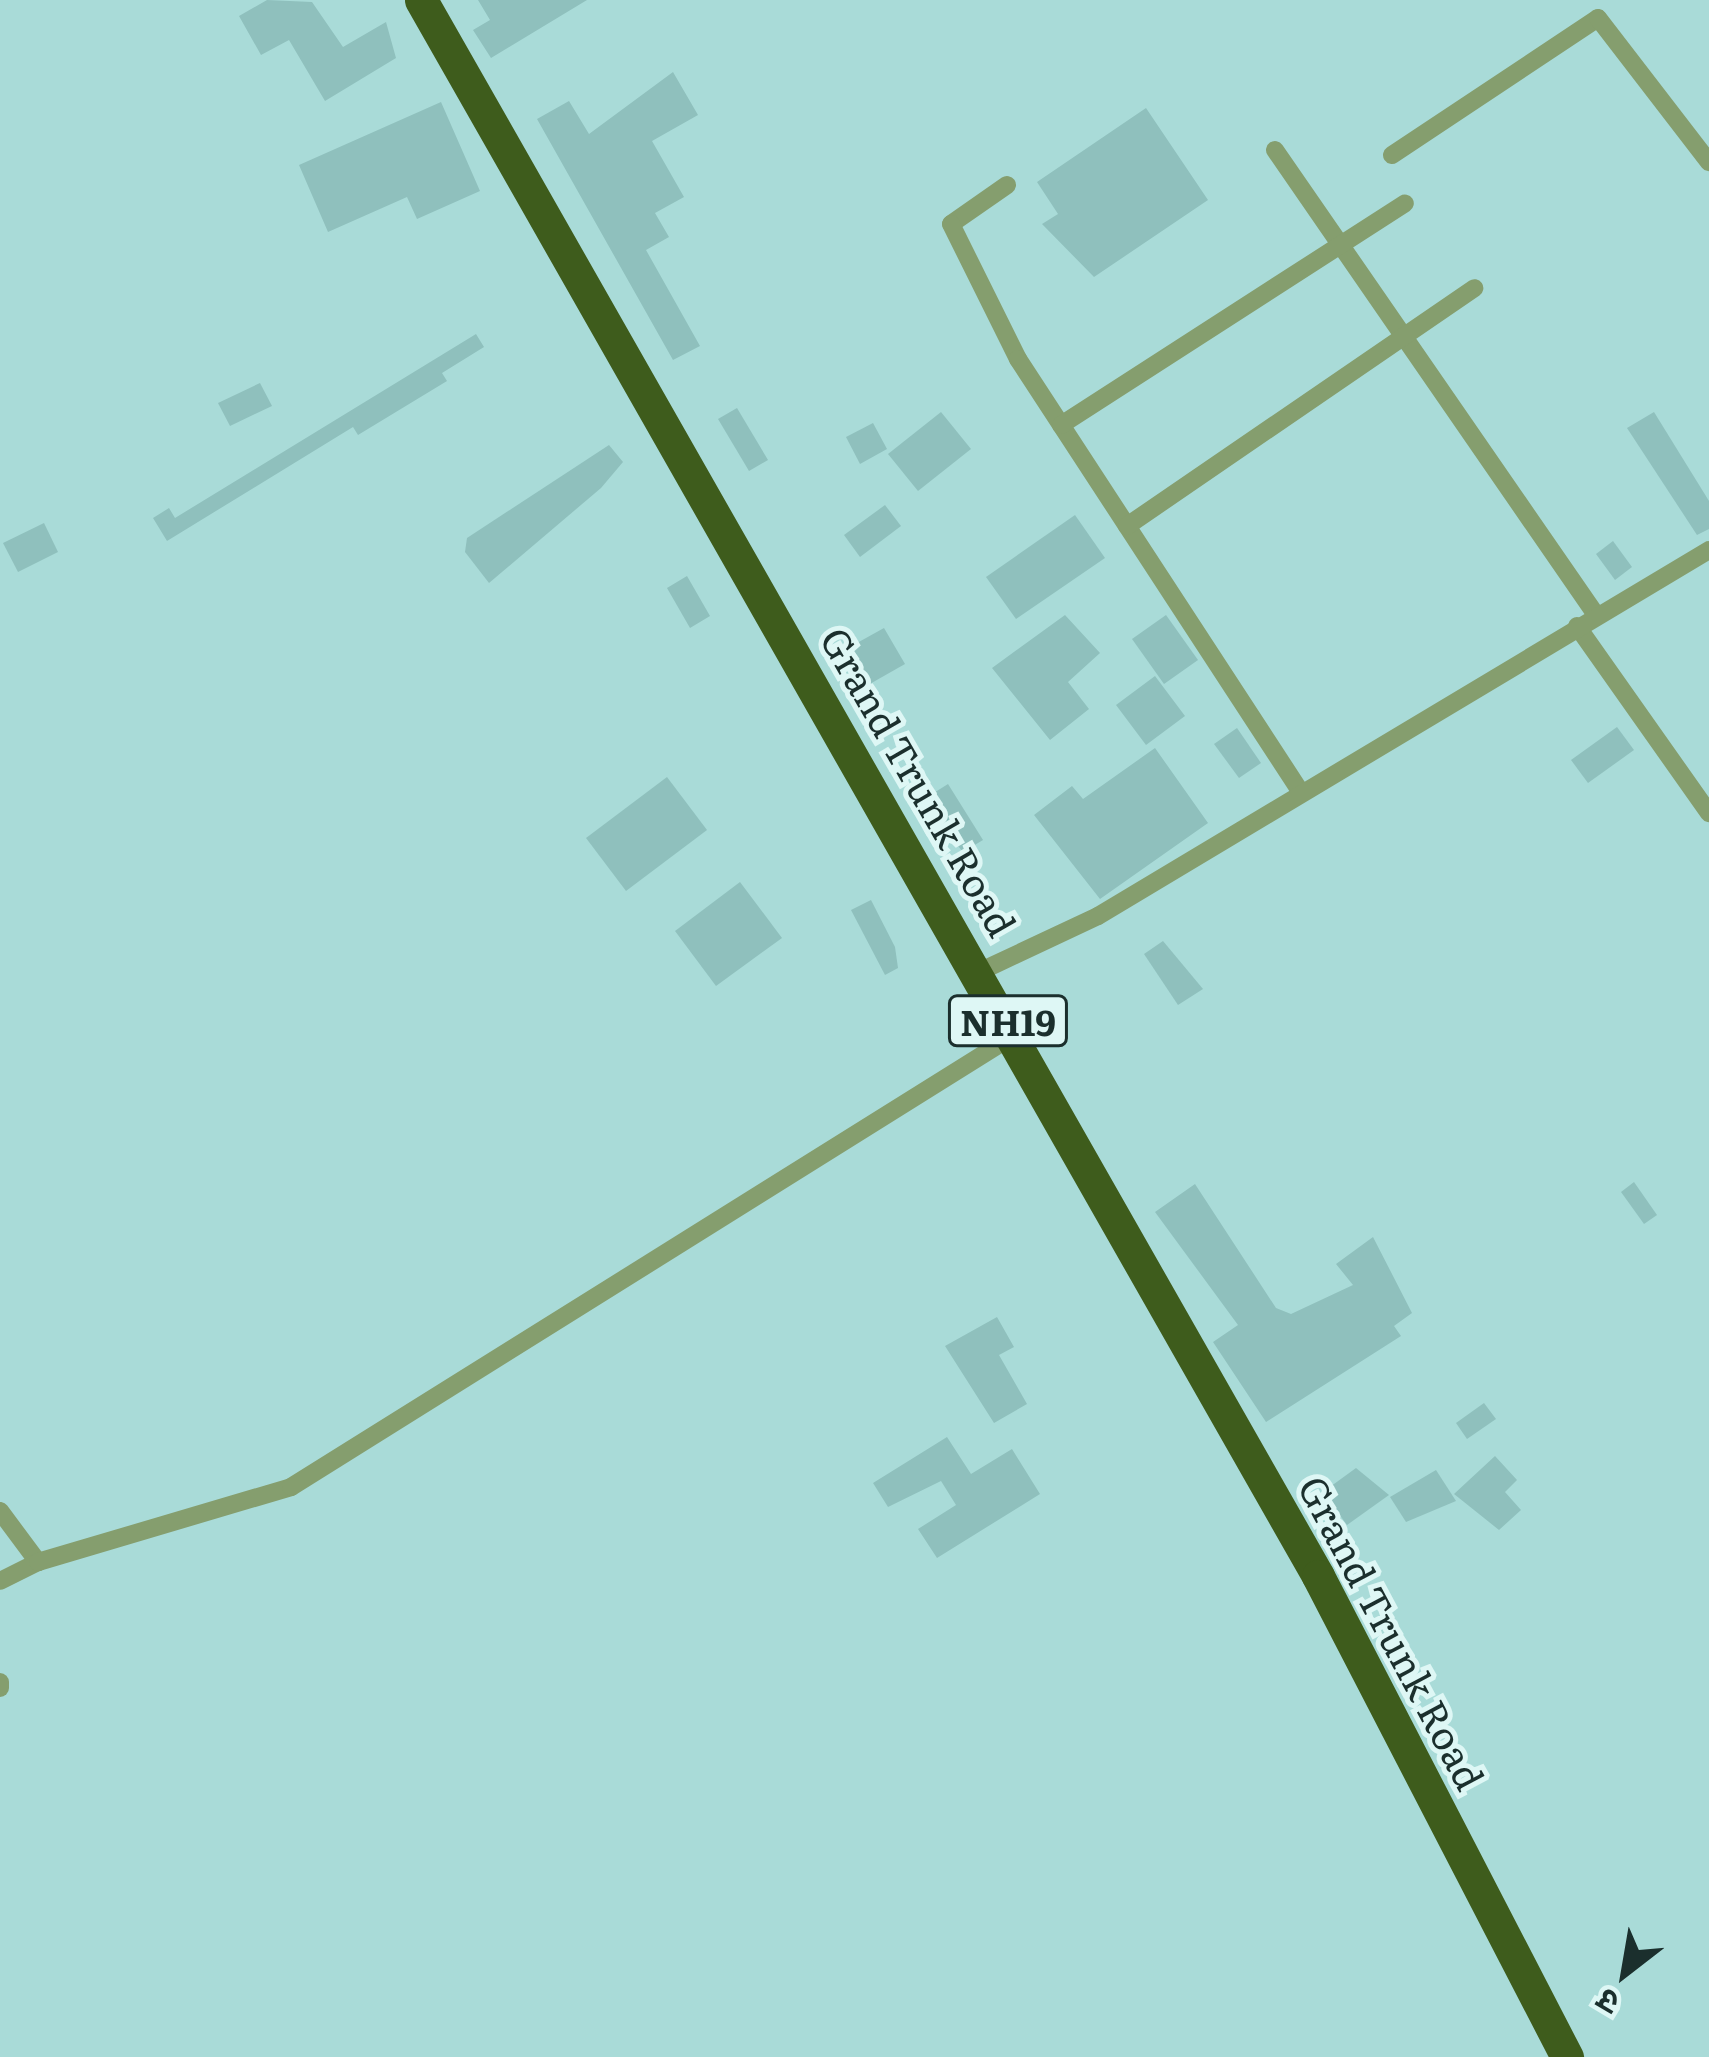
<!DOCTYPE html>
<meta charset="utf-8">
<style>
body{margin:0}
#map{position:relative;width:1709px;height:2057px;overflow:hidden;background:#a9dbd8;font-family:Literata,"Noto Sans Devanagari",serif}
div>[style]{position:absolute}
.building>*{inset:0;background:#8fc0bd}
.street>*{height:18px;margin:-9px;padding:0 9px;transform-origin:9px;border-radius:9px;background:#859e6e}
.highway>*{height:33px;margin:-16.5px;padding:0 16.5px;transform-origin:16.5px;border-radius:16.5px;background:#3e5c1c}
span{translate:-50% -50%;white-space:nowrap;text-align:center;line-height:1.15;-webkit-text-stroke:10px #def7f5;paint-order:stroke}
.shield-label span{padding:3px 9px;background:#def7f5;border:3px solid;border-radius:9px;-webkit-text-stroke-width:0}
.shield-label{font-size:36px;color:#1b2f2d;font-weight:700}
.street-label{font-size:39px;color:#1b2f2d}
.north{position:absolute;left:1565px;top:1913px;width:120px;height:120px;-webkit-text-stroke:9px #def7f5;paint-order:stroke;rotate:211deg;font-size:33px;font-weight:700;line-height:48px;text-align:center;color:#1b2f2d}
.north::after{content:'';display:block;margin:auto;width:42px;height:54px;background:#1b2f2d;clip-path:polygon(50% 0,100% 100%,50% 72%,0 100%)}
</style>
<div id="map">
<div class="building">
<i style="clip-path:polygon(267px 0,312px 2px,343px 47px,386px 22px,396px 58px,325px 101px,289px 40px,261px 55px,239px 16px)"></i>
<i style="clip-path:polygon(478px 0,587px 0,491px 58px,473px 30px,490px 20px)"></i>
<i style="clip-path:polygon(673px 72px,698px 115px,652px 141px,684px 197px,655px 213px,669px 237px,646px 250px,700px 346px,673px 360px,537px 119px,569px 101px,589px 134px)"></i>
<i style="clip-path:polygon(441px 102px,480px 191px,417px 219px,407px 197px,328px 232px,299px 165px)"></i>
<i style="clip-path:polygon(1146px 108px,1208px 200px,1094px 277px,1042px 224px,1058px 214px,1037px 182px)"></i>
<i style="clip-path:polygon(476px 334px,484px 347px,442px 373px,447px 381px,358px 435px,353px 427px,167px 541px,153px 518px,169px 508px,175px 518px)"></i>
<i style="clip-path:polygon(260px 383px,272px 406px,230px 426px,218px 403px)"></i>
<i style="clip-path:polygon(737px 408px,768px 460px,749px 471px,718px 419px)"></i>
<i style="clip-path:polygon(941px 412px,971px 449px,918px 491px,888px 454px)"></i>
<i style="clip-path:polygon(1654px 412px,1709px 501px,1709px 529px,1697px 535px,1627px 428px)"></i>
<i style="clip-path:polygon(873px 423px,887px 449px,860px 464px,846px 437px)"></i>
<i style="clip-path:polygon(609px 445px,623px 462px,601px 488px,489px 583px,465px 552px,467px 538px)"></i>
<i style="clip-path:polygon(885px 505px,901px 526px,860px 557px,844px 535px)"></i>
<i style="clip-path:polygon(1075px 515px,1105px 558px,1016px 619px,986px 577px)"></i>
<i style="clip-path:polygon(44px 523px,58px 552px,18px 572px,3px 543px)"></i>
<i style="clip-path:polygon(1613px 541px,1632px 567px,1615px 580px,1596px 554px)"></i>
<i style="clip-path:polygon(687px 576px,710px 616px,690px 628px,667px 588px)"></i>
<i style="clip-path:polygon(1065px 615px,1100px 653px,1068px 682px,1089px 709px,1050px 740px,992px 668px)"></i>
<i style="clip-path:polygon(1166px 615px,1198px 660px,1164px 684px,1132px 639px)"></i>
<i style="clip-path:polygon(884px 628px,905px 664px,868px 685px,839px 653px)"></i>
<i style="clip-path:polygon(1155px 676px,1185px 716px,1146px 745px,1116px 705px)"></i>
<i style="clip-path:polygon(1617px 727px,1634px 750px,1588px 783px,1571px 760px)"></i>
<i style="clip-path:polygon(1237px 728px,1261px 763px,1239px 778px,1214px 744px)"></i>
<i style="clip-path:polygon(1155px 748px,1208px 823px,1100px 899px,1034px 815px,1072px 786px,1083px 799px)"></i>
<i style="clip-path:polygon(667px 777px,707px 830px,626px 891px,586px 838px)"></i>
<i style="clip-path:polygon(948px 784px,983px 840px,963px 852px,921px 801px)"></i>
<i style="clip-path:polygon(740px 882px,782px 938px,716px 986px,675px 931px)"></i>
<i style="clip-path:polygon(871px 900px,895px 947px,898px 968px,885px 975px,851px 910px)"></i>
<i style="clip-path:polygon(1163px 941px,1203px 989px,1178px 1005px,1144px 954px)"></i>
<i style="clip-path:polygon(1634px 1182px,1657px 1215px,1644px 1224px,1621px 1192px)"></i>
<i style="clip-path:polygon(1195px 1184px,1276px 1308px,1291px 1314px,1353px 1285px,1336px 1264px,1373px 1237px,1412px 1313px,1394px 1326px,1401px 1336px,1266px 1422px,1213px 1342px,1238px 1325px,1155px 1212px)"></i>
<i style="clip-path:polygon(997px 1317px,1014px 1347px,999px 1355px,1027px 1404px,994px 1423px,945px 1346px)"></i>
<i style="clip-path:polygon(1484px 1403px,1496px 1419px,1467px 1439px,1456px 1423px)"></i>
<i style="clip-path:polygon(947px 1437px,971px 1474px,1012px 1449px,1040px 1494px,937px 1558px,918px 1529px,956px 1505px,941px 1481px,888px 1507px,873px 1483px)"></i>
<i style="clip-path:polygon(1495px 1456px,1517px 1480px,1505px 1492px,1521px 1510px,1499px 1530px,1454px 1494px)"></i>
<i style="clip-path:polygon(1356px 1468px,1389px 1495px,1347px 1525px,1323px 1492px)"></i>
<i style="clip-path:polygon(1436px 1470px,1456px 1501px,1406px 1522px,1390px 1497px)"></i>
</div>
<div class="street">
<i style="left:1275px;top:150px;width:565px;rotate:55.38deg"></i>
<i style="left:1392px;top:155px;width:247px;rotate:-33.6deg"></i>
<i style="left:1598px;top:18px;width:182px;rotate:52.4deg"></i>
<i style="left:1007px;top:185px;width:68px;rotate:145.1deg"></i>
<i style="left:951px;top:224px;width:151px;rotate:63.6deg"></i>
<i style="left:1018px;top:359px;width:516px;rotate:56.86deg"></i>
<i style="left:1061px;top:425px;width:409px;rotate:-32.8deg"></i>
<i style="left:1127px;top:526px;width:421px;rotate:-34.4deg"></i>
<i style="left:1577px;top:626px;width:229px;rotate:54.8deg"></i>
<i style="left:981px;top:971px;width:129px;rotate:-25.2deg"></i>
<i style="left:1098px;top:916px;width:712px;rotate:-30.92deg"></i>
<i style="left:0;top:1511px;width:64px;rotate:53.3deg"></i>
<i style="left:38px;top:1562px;width:42px;rotate:153.4deg"></i>
<i style="left:38px;top:1562px;width:264px;rotate:-16.5deg"></i>
<i style="left:291px;top:1487px;width:855px;rotate:-32deg"></i>
<i style="left:0;top:1682px;width:6px;rotate:90deg"></i>
</div>
<div class="highway">
<i style="left:421px;top:0;width:1813px;rotate:60.35deg"></i>
<i style="left:1318px;top:1576px;width:542px;rotate:62.63deg"></i>
</div>
<div class="shield-label">
<span style="left:1008px;top:1021px">NH19</span>
</div>
<div class="street-label">
<span style="left:920px;top:781px;rotate:60deg">Grand Trunk Road</span>
<span style="left:1393px;top:1632px;rotate:62deg">Grand Trunk Road</span>
</div>
<div class="north">उ</div>
</div>
